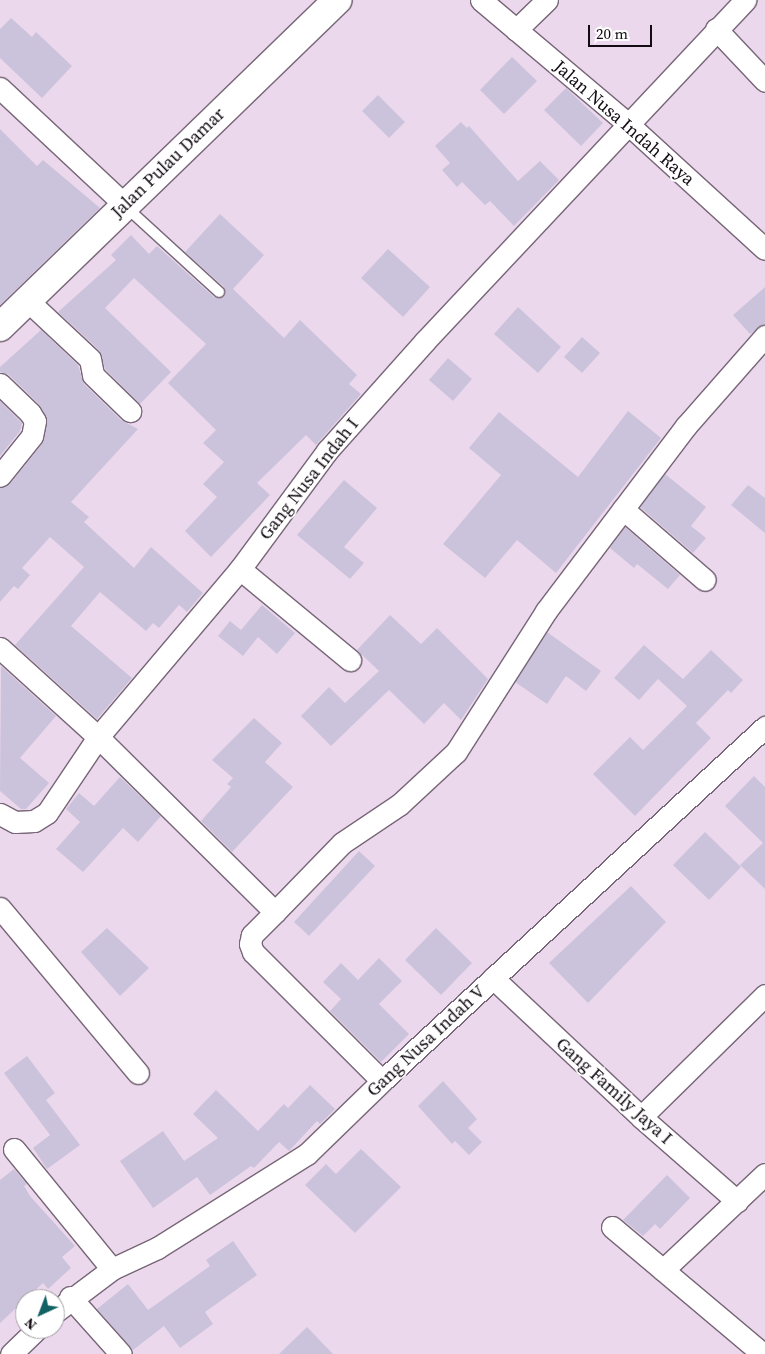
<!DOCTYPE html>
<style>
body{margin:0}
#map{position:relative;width:765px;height:1354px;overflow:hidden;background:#ecd8ec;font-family:"Source Serif 4",serif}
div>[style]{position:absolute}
.building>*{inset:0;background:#cbc3db}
.roads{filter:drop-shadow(1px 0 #767) drop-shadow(-1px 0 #767) drop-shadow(0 1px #767) drop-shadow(0 -1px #767)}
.lane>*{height:10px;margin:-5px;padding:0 5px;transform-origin:5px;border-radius:5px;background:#fff}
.street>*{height:21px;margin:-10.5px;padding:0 10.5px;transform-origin:10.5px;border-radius:10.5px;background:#fff}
.secondary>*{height:28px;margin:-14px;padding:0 14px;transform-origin:14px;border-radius:14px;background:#fff}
span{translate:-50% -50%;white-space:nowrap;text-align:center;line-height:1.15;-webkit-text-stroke:4px #fff;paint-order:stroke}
.street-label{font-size:18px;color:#120b12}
.north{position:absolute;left:15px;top:1289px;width:50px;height:50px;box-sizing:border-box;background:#fff;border:1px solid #a09da0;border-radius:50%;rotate:223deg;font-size:14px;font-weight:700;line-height:20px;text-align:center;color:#120b12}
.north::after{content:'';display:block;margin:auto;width:18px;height:22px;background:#126265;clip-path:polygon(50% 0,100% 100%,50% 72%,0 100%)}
.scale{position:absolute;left:588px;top:25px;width:64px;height:22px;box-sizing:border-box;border:2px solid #120b12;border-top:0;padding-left:6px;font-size:15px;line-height:18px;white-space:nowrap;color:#120b12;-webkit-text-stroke:4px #fff;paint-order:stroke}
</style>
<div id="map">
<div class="building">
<i style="clip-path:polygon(11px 18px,32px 37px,36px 32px,72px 66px,42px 98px,0 58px,0 29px)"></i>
<i style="clip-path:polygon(512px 57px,537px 81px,504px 114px,480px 90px)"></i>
<i style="clip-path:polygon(566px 88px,603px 123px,581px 146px,544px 110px)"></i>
<i style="clip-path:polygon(378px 95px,405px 122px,389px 138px,362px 111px)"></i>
<i style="clip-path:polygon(461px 122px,467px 128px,469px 126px,518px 181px,540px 161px,559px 180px,514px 226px,490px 201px,485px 205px,462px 182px,457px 187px,442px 170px,450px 163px,435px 146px)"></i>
<i style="clip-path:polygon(0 129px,37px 166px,43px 160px,100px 208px,0 305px)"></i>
<i style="clip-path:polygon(220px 214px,264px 255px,233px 289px,284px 338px,300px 320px,357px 375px,349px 384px,361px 394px,316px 445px,306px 435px,257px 483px,270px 495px,211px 557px,185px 531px,217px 497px,203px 484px,224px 462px,203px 443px,216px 430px,168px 383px,206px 344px,134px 278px,105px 308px,171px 372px,140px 404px,105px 369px,99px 350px,58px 312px,116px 260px,111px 255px,131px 235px,149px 254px,157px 246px,214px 297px,222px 298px,226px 294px,224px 287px,185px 252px)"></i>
<i style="clip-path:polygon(388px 249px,430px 287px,403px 317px,361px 278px)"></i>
<i style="clip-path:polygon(765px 287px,765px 324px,750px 334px,733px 315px)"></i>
<i style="clip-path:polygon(518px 307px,561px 347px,538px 373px,494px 334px)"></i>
<i style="clip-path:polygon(41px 330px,78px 365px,84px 384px,121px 420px,138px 429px,71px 502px,89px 517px,84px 522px,134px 568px,151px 547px,203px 593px,187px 612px,179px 605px,159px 628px,153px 623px,146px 631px,100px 592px,71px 626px,132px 678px,97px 719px,15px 645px,84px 567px,50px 537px,22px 568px,30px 575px,18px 589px,14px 586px,0 602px,0 488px,10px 484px,42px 444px,47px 423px,39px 404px,9px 375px,0 372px,0 367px)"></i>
<i style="clip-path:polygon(582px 337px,600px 353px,582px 373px,564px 357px)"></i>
<i style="clip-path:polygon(448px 358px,472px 379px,453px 401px,429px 380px)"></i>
<i style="clip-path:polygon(0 401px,22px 423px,20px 431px,0 456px)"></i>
<i style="clip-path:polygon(628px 411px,661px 438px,556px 573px,517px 540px,485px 578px,443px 544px,501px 475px,469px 448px,499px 412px,578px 477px)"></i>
<i style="clip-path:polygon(665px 474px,706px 507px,691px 526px,706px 538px,693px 553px,640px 507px)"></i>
<i style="clip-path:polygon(344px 480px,377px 508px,344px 547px,364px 563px,350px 579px,297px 535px)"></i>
<i style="clip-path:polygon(748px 485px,765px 498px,765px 533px,731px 505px)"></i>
<i style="clip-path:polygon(625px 527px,680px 575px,668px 589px,637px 564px,634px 568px,610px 548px)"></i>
<i style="clip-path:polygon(262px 605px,295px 633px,277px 654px,258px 637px,243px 656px,218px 636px,230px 621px,241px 630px)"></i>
<i style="clip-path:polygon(390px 615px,421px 644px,437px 628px,488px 679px,461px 720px,444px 703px,424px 724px,389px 690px,331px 746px,301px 716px,329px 687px,345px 703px,379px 671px,357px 650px)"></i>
<i style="clip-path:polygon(547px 632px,601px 671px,586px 691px,566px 676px,547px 704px,515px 682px)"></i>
<i style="clip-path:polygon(644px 645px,683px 679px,711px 650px,743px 680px,731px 693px,728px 690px,696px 723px,711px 738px,635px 816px,593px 774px,630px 737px,643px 750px,687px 706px,658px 679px,639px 700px,614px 678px)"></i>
<i style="clip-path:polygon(1px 666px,56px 716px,20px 758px,49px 783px,26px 809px,21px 809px,0 791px)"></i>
<i style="clip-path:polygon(254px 718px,282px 743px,265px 762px,293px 787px,232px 852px,201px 821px,231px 787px,227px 784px,233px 778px,212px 760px)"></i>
<i style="clip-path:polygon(754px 776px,765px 787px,765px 889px,740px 865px,763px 843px,725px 806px)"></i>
<i style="clip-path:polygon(120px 777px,161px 816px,138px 842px,123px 828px,83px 872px,56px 849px,80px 822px,66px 809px,79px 793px,94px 806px)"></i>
<i style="clip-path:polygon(705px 832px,741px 867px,709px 900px,673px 865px)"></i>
<i style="clip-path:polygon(359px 851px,375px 866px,309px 936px,294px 922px)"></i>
<i style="clip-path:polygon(631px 886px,666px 922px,588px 1003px,549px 963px)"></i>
<i style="clip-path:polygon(107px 928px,149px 968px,120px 996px,81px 952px)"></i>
<i style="clip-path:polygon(436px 928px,472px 963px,441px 995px,405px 960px)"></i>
<i style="clip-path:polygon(379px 958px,402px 981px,379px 1004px,409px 1034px,381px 1062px,330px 1011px,341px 999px,323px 982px,341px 963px,358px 980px)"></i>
<i style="clip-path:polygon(27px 1056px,55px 1093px,46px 1100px,80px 1145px,47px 1169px,33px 1148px,50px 1135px,4px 1073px)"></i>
<i style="clip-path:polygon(443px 1081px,477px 1119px,468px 1128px,482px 1142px,469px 1155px,455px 1141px,452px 1144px,418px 1106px)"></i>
<i style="clip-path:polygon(310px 1085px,335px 1109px,320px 1124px,317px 1121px,289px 1151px,279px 1142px,254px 1168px,251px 1166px,210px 1195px,197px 1177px,153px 1208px,120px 1161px,163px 1131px,184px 1161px,218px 1138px,193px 1114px,216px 1090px,258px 1131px,284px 1104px,288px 1108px)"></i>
<i style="clip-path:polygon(361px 1149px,401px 1187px,355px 1233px,305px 1185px,326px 1164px,336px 1174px)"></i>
<i style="clip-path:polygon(14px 1169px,27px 1184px,24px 1186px,30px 1196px,75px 1246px,62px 1257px,71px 1268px,48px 1289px,43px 1283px,0 1323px,0 1180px)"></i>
<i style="clip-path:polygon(667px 1175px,690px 1198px,660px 1229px,655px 1224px,643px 1236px,623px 1220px)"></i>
<i style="clip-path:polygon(233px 1241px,257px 1275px,205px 1312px,213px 1324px,180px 1348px,164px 1326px,133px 1350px,97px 1309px,128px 1284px,148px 1310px,210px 1266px,206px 1260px)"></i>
<i style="clip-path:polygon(307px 1327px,333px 1354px,279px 1354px)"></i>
</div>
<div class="roads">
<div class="lane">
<i style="left:126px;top:207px;width:126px;rotate:42.4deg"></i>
</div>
<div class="street">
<i style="left:481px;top:0;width:192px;rotate:40.1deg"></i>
<i style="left:628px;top:124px;width:185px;rotate:42.4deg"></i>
<i style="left:716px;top:29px;width:71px;rotate:46.7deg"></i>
<i style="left:516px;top:30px;width:43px;rotate:-44.1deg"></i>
<i style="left:0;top:88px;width:170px;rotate:43.1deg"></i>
<i style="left:27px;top:300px;width:86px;rotate:43.1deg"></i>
<i style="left:90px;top:359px;width:16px;rotate:79deg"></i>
<i style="left:93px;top:375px;width:52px;rotate:44.2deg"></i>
<i style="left:0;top:384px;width:42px;rotate:44deg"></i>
<i style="left:30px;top:413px;width:9px;rotate:58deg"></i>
<i style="left:35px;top:421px;width:15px;rotate:101deg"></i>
<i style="left:32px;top:436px;width:51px;rotate:128.7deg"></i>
<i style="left:623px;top:509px;width:108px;rotate:40.9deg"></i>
<i style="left:240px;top:569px;width:143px;rotate:39.6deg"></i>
<i style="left:0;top:648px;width:132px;rotate:42.2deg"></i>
<i style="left:98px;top:737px;width:249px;rotate:44.7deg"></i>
<i style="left:275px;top:912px;width:33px;rotate:135deg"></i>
<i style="left:252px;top:935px;width:9px;rotate:103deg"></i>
<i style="left:250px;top:944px;width:9px;rotate:69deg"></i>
<i style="left:253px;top:952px;width:182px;rotate:45deg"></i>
<i style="left:0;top:814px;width:17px;rotate:28deg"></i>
<i style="left:15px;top:822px;width:19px;rotate:-3deg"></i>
<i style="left:34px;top:821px;width:15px;rotate:-32deg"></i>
<i style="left:47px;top:813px;width:92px;rotate:-56.1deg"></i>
<i style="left:98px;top:737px;width:220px;rotate:-49.8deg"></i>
<i style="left:240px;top:569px;width:147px;rotate:-53.6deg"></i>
<i style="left:327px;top:451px;width:147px;rotate:-48.3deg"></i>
<i style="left:425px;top:341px;width:468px;rotate:-46.8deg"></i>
<i style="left:0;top:908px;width:215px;rotate:50.1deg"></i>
<i style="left:275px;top:912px;width:96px;rotate:-45.8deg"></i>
<i style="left:342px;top:843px;width:70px;rotate:-33.9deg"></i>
<i style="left:400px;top:804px;width:76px;rotate:-42.9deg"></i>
<i style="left:456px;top:752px;width:167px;rotate:-57.4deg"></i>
<i style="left:546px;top:611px;width:232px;rotate:-52.9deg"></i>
<i style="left:686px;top:426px;width:120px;rotate:-48.7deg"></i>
<i style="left:493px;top:978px;width:203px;rotate:43.2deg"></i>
<i style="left:641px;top:1117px;width:128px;rotate:41.2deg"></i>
<i style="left:641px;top:1117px;width:174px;rotate:-44.5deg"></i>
<i style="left:14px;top:1149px;width:155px;rotate:50.8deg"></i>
<i style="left:612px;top:1227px;width:197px;rotate:40.1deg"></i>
<i style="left:663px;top:1270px;width:140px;rotate:-43.3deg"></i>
<i style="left:70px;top:1297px;width:76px;rotate:48.2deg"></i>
<i style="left:55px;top:1312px;width:71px;rotate:-37deg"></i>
<i style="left:112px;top:1269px;width:50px;rotate:-25deg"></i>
<i style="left:157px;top:1248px;width:177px;rotate:-32.1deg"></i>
<i style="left:307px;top:1154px;width:105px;rotate:-44.2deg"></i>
<i style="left:382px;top:1081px;width:522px;rotate:-42.75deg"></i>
<i style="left:11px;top:1354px;width:36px;rotate:-44deg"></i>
</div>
<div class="secondary">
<i style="left:0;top:327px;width:470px;rotate:-44.1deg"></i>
</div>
</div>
<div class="street-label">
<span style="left:624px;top:123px;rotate:41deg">Jalan Nusa Indah Raya</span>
<span style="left:168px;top:163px;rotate:-44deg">Jalan Pulau Damar</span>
<span style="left:309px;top:479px;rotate:-52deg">Gang Nusa Indah I</span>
<span style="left:426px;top:1041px;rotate:-43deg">Gang Nusa Indah V</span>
<span style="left:614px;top:1091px;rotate:42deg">Gang Family Jaya I</span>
</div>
<div class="north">N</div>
<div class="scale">20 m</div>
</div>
